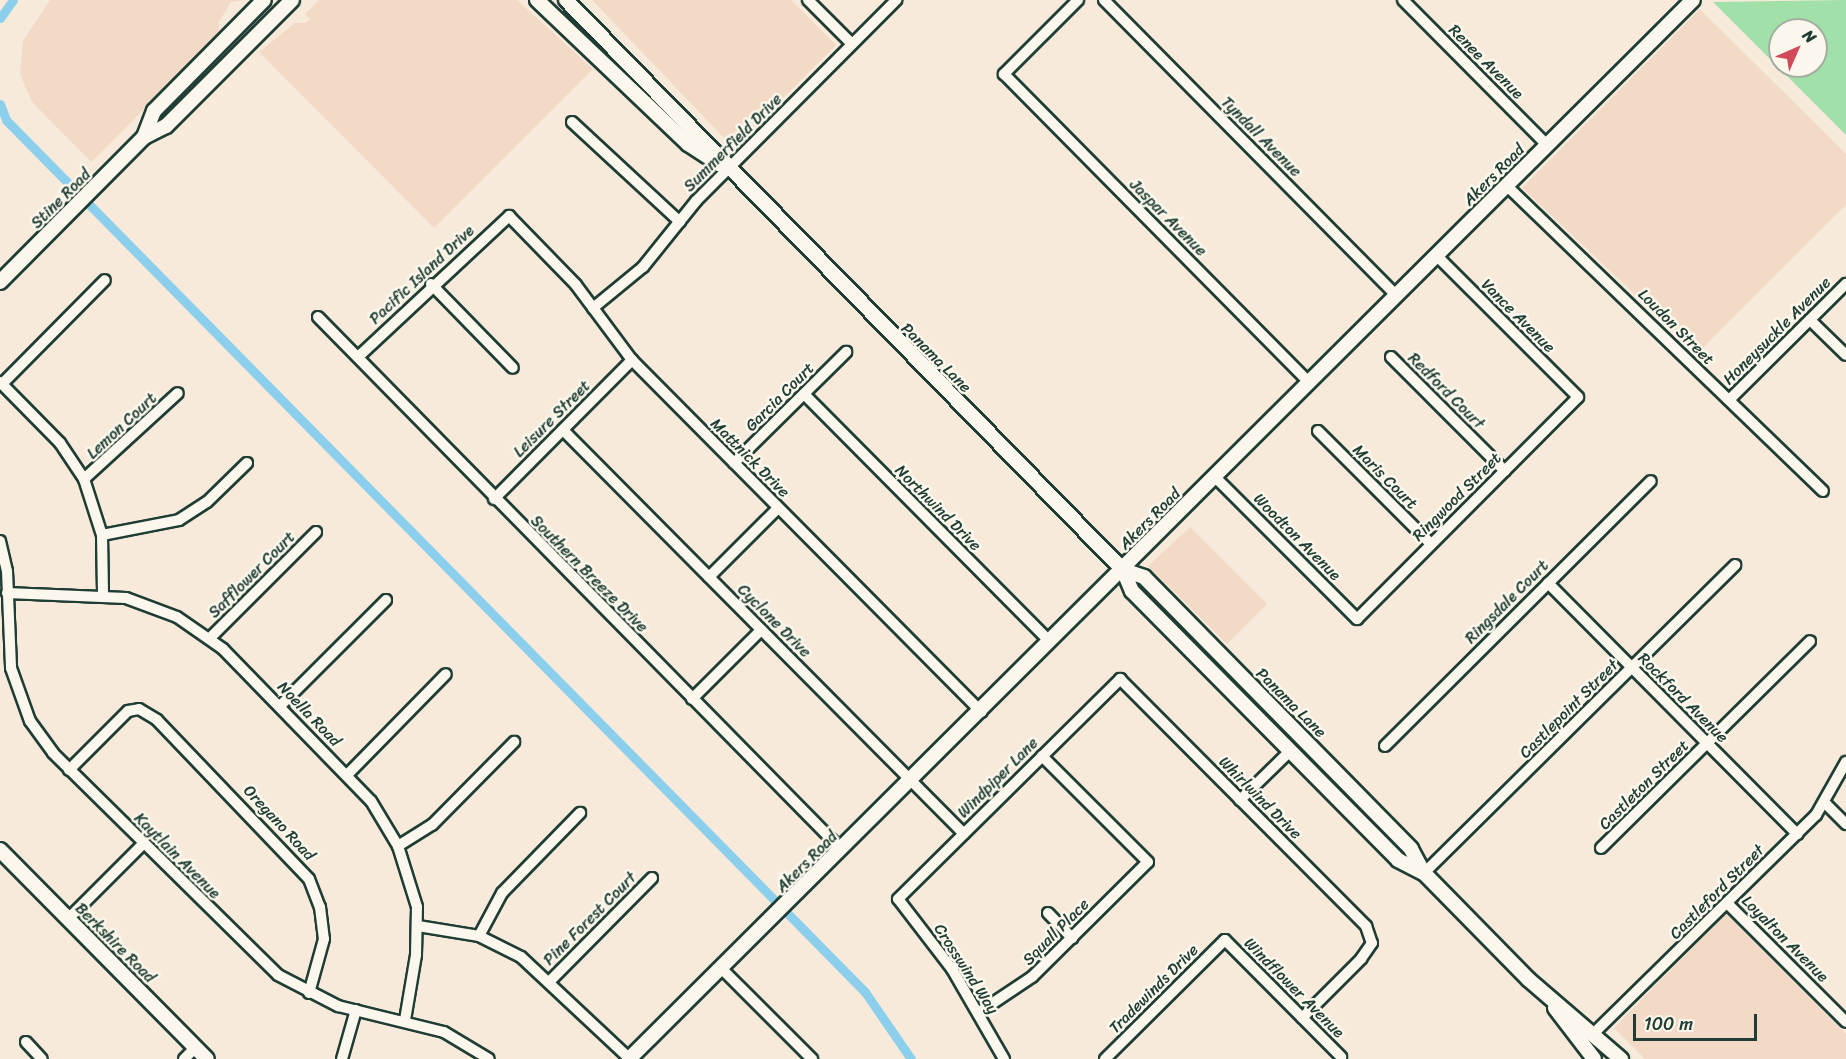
<!DOCTYPE html>
<style>
body{margin:0}
#map{position:relative;width:1846px;height:1059px;overflow:hidden;background:#f7eadb;font-family:Sriracha,sans-serif}
div>[style]{position:absolute}
.built>*{inset:0;background:#f2dac7}
.green>*{inset:0;background:#a1e1a9}
.canal>*{height:9px;margin:-4.5px;padding:0 4.5px;transform-origin:4.5px;border-radius:4.5px;background:#8bcfec}
.roads{filter:drop-shadow(2px 0 #1f3d34) drop-shadow(-2px 0 #1f3d34) drop-shadow(0 2px #1f3d34) drop-shadow(0 -2px #1f3d34)}
.street>*{height:10px;margin:-5px;padding:0 5px;transform-origin:5px;border-radius:5px;background:#fbf7ec}
.secondary>*{height:14px;margin:-7px;padding:0 7px;transform-origin:7px;border-radius:7px;background:#fbf7ec}
span{translate:-50% -50%;white-space:nowrap;text-align:center;line-height:1.15;-webkit-text-stroke:5px #fbf7ec;paint-order:stroke}
.street-label{font-size:16px;color:#1f3d34}
.north{position:absolute;left:1768px;top:18px;width:60px;height:60px;box-sizing:border-box;background:#fbf7ec;border:2px solid #a3ada2;border-radius:50%;rotate:45deg;font-size:16px;font-weight:700;line-height:24px;text-align:center;color:#1f3d34}
.north::after{content:'';display:block;margin:auto;width:21px;height:27px;background:#d1495b;clip-path:polygon(50% 0,100% 100%,50% 72%,0 100%)}
.scale{position:absolute;left:1633px;top:1014px;width:124px;height:27px;box-sizing:border-box;border:3px solid #1f3d34;border-top:0;padding-left:8px;font-size:18px;line-height:21px;white-space:nowrap;color:#1f3d34;-webkit-text-stroke:4px #fbf7ec;paint-order:stroke}
</style>
<div id="map">
<div class="built">
<i style="clip-path:polygon(50px 0,246px 0,231px 2px,219px 22px,219px 34px,91px 162px,32px 102px,20px 74px,23px 41px)"></i>
<i style="clip-path:polygon(319px 0,517px 0,593px 69px,434px 228px,259px 52px,295px 23px,306px 23px,310px 19px,305px 14px)"></i>
<i style="clip-path:polygon(592px 0,791px 0,836px 45px,739px 142px,728px 142px)"></i>
<i style="clip-path:polygon(1700px 9px,1846px 154px,1846px 205px,1698px 353px,1522px 188px)"></i>
<i style="clip-path:polygon(1190px 527px,1267px 604px,1227px 644px,1148px 566px)"></i>
<i style="clip-path:polygon(1726px 913px,1846px 1034px,1846px 1059px,1645px 1059px,1614px 1028px)"></i>
</div>
<div class="green">
<i style="clip-path:polygon(evenodd,1846px 0,1846px 135px,1713px 2px,1846px 0,1780px 30px,1816px 30px,1816px 66px,1780px 66px,1780px 30px)"></i>
</div>
<div class="canal">
<i style="left:0;top:18px;width:22px;rotate:-54deg"></i>
<i style="left:0;top:104px;width:17px;rotate:69deg"></i>
<i style="left:6px;top:120px;width:1224px;rotate:45.43deg"></i>
<i style="left:865px;top:992px;width:81px;rotate:55.5deg"></i>
</div>
<div class="roads">
<div class="street">
<i style="left:808px;top:0;width:62px;rotate:45deg"></i>
<i style="left:1078px;top:0;width:105px;rotate:135deg"></i>
<i style="left:1004px;top:74px;width:435px;rotate:45.3deg"></i>
<i style="left:1104px;top:0;width:416px;rotate:45.3deg"></i>
<i style="left:1403px;top:0;width:204px;rotate:45.2deg"></i>
<i style="left:572px;top:122px;width:147px;rotate:42.8deg"></i>
<i style="left:1507px;top:186px;width:439px;rotate:44deg"></i>
<i style="left:431px;top:284px;width:117px;rotate:45.7deg"></i>
<i style="left:593px;top:308px;width:65px;rotate:-39.4deg"></i>
<i style="left:643px;top:267px;width:85px;rotate:-51.2deg"></i>
<i style="left:696px;top:201px;width:284px;rotate:-45.1deg"></i>
<i style="left:318px;top:317px;width:747px;rotate:45.49deg"></i>
<i style="left:1810px;top:320px;width:50px;rotate:44.2deg"></i>
<i style="left:358px;top:357px;width:207px;rotate:-43deg"></i>
<i style="left:509px;top:216px;width:96px;rotate:45.8deg"></i>
<i style="left:576px;top:285px;width:94px;rotate:53.3deg"></i>
<i style="left:632px;top:360px;width:496px;rotate:45.2deg"></i>
<i style="left:1391px;top:357px;width:161px;rotate:45deg"></i>
<i style="left:0;top:382px;width:86px;rotate:45.5deg"></i>
<i style="left:60px;top:443px;width:43px;rotate:56.3deg"></i>
<i style="left:84px;top:479px;width:59px;rotate:72.2deg"></i>
<i style="left:102px;top:535px;width:60px;rotate:89deg"></i>
<i style="left:2px;top:384px;width:146px;rotate:-45.3deg"></i>
<i style="left:804px;top:394px;width:349px;rotate:45.2deg"></i>
<i style="left:1729px;top:400px;width:165px;rotate:-44.8deg"></i>
<i style="left:563px;top:430px;width:569px;rotate:45.21deg"></i>
<i style="left:1318px;top:431px;width:160px;rotate:45deg"></i>
<i style="left:734px;top:463px;width:158px;rotate:-44.7deg"></i>
<i style="left:1215px;top:477px;width:201px;rotate:45deg"></i>
<i style="left:1357px;top:619px;width:313px;rotate:-45.1deg"></i>
<i style="left:1578px;top:397px;width:199px;rotate:-135deg"></i>
<i style="left:84px;top:479px;width:127px;rotate:-42.5deg"></i>
<i style="left:494px;top:499px;width:196px;rotate:-45.2deg"></i>
<i style="left:102px;top:535px;width:78px;rotate:-11deg"></i>
<i style="left:179px;top:520px;width:33px;rotate:-33deg"></i>
<i style="left:207px;top:502px;width:56px;rotate:-44.3deg"></i>
<i style="left:0;top:541px;width:31px;rotate:77deg"></i>
<i style="left:7px;top:571px;width:97px;rotate:87.6deg"></i>
<i style="left:11px;top:668px;width:56px;rotate:70.3deg"></i>
<i style="left:30px;top:721px;width:39px;rotate:54deg"></i>
<i style="left:53px;top:753px;width:316px;rotate:44.6deg"></i>
<i style="left:278px;top:975px;width:68px;rotate:27.3deg"></i>
<i style="left:338px;top:1006px;width:109px;rotate:13.8deg"></i>
<i style="left:444px;top:1032px;width:52px;rotate:31deg"></i>
<i style="left:709px;top:577px;width:98px;rotate:-45deg"></i>
<i style="left:1548px;top:583px;width:354px;rotate:45.2deg"></i>
<i style="left:7px;top:593px;width:119px;rotate:2.4deg"></i>
<i style="left:126px;top:598px;width:54px;rotate:20.4deg"></i>
<i style="left:177px;top:617px;width:56px;rotate:34.8deg"></i>
<i style="left:223px;top:649px;width:212px;rotate:45.8deg"></i>
<i style="left:371px;top:801px;width:52px;rotate:59deg"></i>
<i style="left:398px;top:846px;width:64px;rotate:72.7deg"></i>
<i style="left:417px;top:907px;width:48px;rotate:91.2deg"></i>
<i style="left:416px;top:955px;width:66px;rotate:99.6deg"></i>
<i style="left:210px;top:638px;width:150px;rotate:-45deg"></i>
<i style="left:692px;top:699px;width:98px;rotate:-45deg"></i>
<i style="left:280px;top:706px;width:150px;rotate:-45deg"></i>
<i style="left:1385px;top:746px;width:375px;rotate:-44.9deg"></i>
<i style="left:69px;top:770px;width:83px;rotate:-45deg"></i>
<i style="left:128px;top:711px;width:11px;rotate:-10deg"></i>
<i style="left:139px;top:709px;width:21px;rotate:31deg"></i>
<i style="left:157px;top:720px;width:220px;rotate:46.3deg"></i>
<i style="left:309px;top:879px;width:30px;rotate:69deg"></i>
<i style="left:320px;top:907px;width:32px;rotate:83deg"></i>
<i style="left:324px;top:939px;width:56px;rotate:105.5deg"></i>
<i style="left:347px;top:775px;width:141px;rotate:-45.6deg"></i>
<i style="left:1240px;top:800px;width:71px;rotate:-44.4deg"></i>
<i style="left:1825px;top:803px;width:30px;rotate:45deg"></i>
<i style="left:398px;top:846px;width:40px;rotate:-32deg"></i>
<i style="left:432px;top:825px;width:117px;rotate:-45.3deg"></i>
<i style="left:1601px;top:848px;width:294px;rotate:-44.7deg"></i>
<i style="left:1424px;top:873px;width:438px;rotate:-44.7deg"></i>
<i style="left:1727px;top:903px;width:168px;rotate:45deg"></i>
<i style="left:1048px;top:913px;width:35px;rotate:46deg"></i>
<i style="left:68px;top:919px;width:106px;rotate:-45deg"></i>
<i style="left:418px;top:926px;width:62px;rotate:9.3deg"></i>
<i style="left:479px;top:936px;width:47px;rotate:26.6deg"></i>
<i style="left:521px;top:957px;width:149px;rotate:43.1deg"></i>
<i style="left:479px;top:936px;width:49px;rotate:-61.9deg"></i>
<i style="left:502px;top:893px;width:112px;rotate:-45.7deg"></i>
<i style="left:723px;top:970px;width:126px;rotate:45deg"></i>
<i style="left:550px;top:981px;width:145px;rotate:-45.3deg"></i>
<i style="left:978px;top:1013px;width:65px;rotate:-33.7deg"></i>
<i style="left:1032px;top:977px;width:163px;rotate:-44.8deg"></i>
<i style="left:1148px;top:862px;width:150px;rotate:-135deg"></i>
<i style="left:1595px;top:1032px;width:310px;rotate:-44.5deg"></i>
<i style="left:1816px;top:815px;width:61px;rotate:-60.5deg"></i>
<i style="left:26px;top:1042px;width:23px;rotate:47deg"></i>
<i style="left:184px;top:1059px;width:17px;rotate:-45deg"></i>
<i style="left:342px;top:1059px;width:51px;rotate:-74.1deg"></i>
<i style="left:1004px;top:1059px;width:104px;rotate:-120deg"></i>
<i style="left:952px;top:969px;width:88px;rotate:-127.6deg"></i>
<i style="left:898px;top:899px;width:313px;rotate:-44.7deg"></i>
<i style="left:1120px;top:679px;width:349px;rotate:45.1deg"></i>
<i style="left:1366px;top:926px;width:18px;rotate:71deg"></i>
<i style="left:1372px;top:943px;width:19px;rotate:125deg"></i>
<i style="left:1361px;top:959px;width:83px;rotate:135deg"></i>
<i style="left:1105px;top:1059px;width:169px;rotate:-44.8deg"></i>
<i style="left:1225px;top:940px;width:165px;rotate:45.2deg"></i>
</div>
<div class="secondary">
<i style="left:537px;top:0;width:209px;rotate:43.6deg"></i>
<i style="left:688px;top:144px;width:38px;rotate:33deg"></i>
<i style="left:566px;top:0;width:797px;rotate:45.66deg"></i>
<i style="left:1123px;top:570px;width:23px;rotate:67deg"></i>
<i style="left:1132px;top:591px;width:378px;rotate:45.3deg"></i>
<i style="left:1398px;top:860px;width:29px;rotate:27deg"></i>
<i style="left:144px;top:137px;width:28px;rotate:-69deg"></i>
<i style="left:154px;top:111px;width:156px;rotate:-45.3deg"></i>
<i style="left:0;top:282px;width:204px;rotate:-45.2deg"></i>
<i style="left:144px;top:137px;width:25px;rotate:-27deg"></i>
<i style="left:166px;top:126px;width:178px;rotate:-45deg"></i>
<i style="left:1123px;top:570px;width:22px;rotate:18deg"></i>
<i style="left:1144px;top:577px;width:381px;rotate:45.5deg"></i>
<i style="left:1411px;top:849px;width:27px;rotate:62deg"></i>
<i style="left:1424px;top:873px;width:148px;rotate:45.5deg"></i>
<i style="left:1528px;top:979px;width:123px;rotate:40.7deg"></i>
<i style="left:0;top:850px;width:294px;rotate:45.3deg"></i>
<i style="left:1555px;top:1008px;width:64px;rotate:52.6deg"></i>
<i style="left:629px;top:1059px;width:1501px;rotate:-44.87deg"></i>
</div>
</div>
<div class="street-label">
<span style="left:1486px;top:62px;rotate:45deg">Renee Avenue</span>
<span style="left:1261px;top:137px;rotate:45deg">Tyndall Avenue</span>
<span style="left:733px;top:143px;rotate:-45deg">Summerfield Drive</span>
<span style="left:1494px;top:175px;rotate:-45deg">Akers Road</span>
<span style="left:61px;top:199px;rotate:-45deg">Stine Road</span>
<span style="left:1168px;top:218px;rotate:45deg">Jaspar Avenue</span>
<span style="left:422px;top:275px;rotate:-43deg">Pacific Island Drive</span>
<span style="left:1518px;top:316px;rotate:45deg">Vance Avenue</span>
<span style="left:1676px;top:327px;rotate:45deg">Loudon Street</span>
<span style="left:1777px;top:331px;rotate:-45deg">Honeysuckle Avenue</span>
<span style="left:936px;top:358px;rotate:45deg">Panama Lane</span>
<span style="left:1446px;top:391px;rotate:45deg">Redford Court</span>
<span style="left:780px;top:397px;rotate:-45deg">Garcia Court</span>
<span style="left:552px;top:419px;rotate:-45deg">Leisure Street</span>
<span style="left:122px;top:426px;rotate:-43deg">Lemon Court</span>
<span style="left:750px;top:458px;rotate:45deg">Mattnick Drive</span>
<span style="left:1385px;top:477px;rotate:45deg">Maris Court</span>
<span style="left:1457px;top:497px;rotate:-45deg">Ringwood Street</span>
<span style="left:938px;top:508px;rotate:45deg">Northwind Drive</span>
<span style="left:1150px;top:519px;rotate:-45deg">Akers Road</span>
<span style="left:1297px;top:537px;rotate:45deg">Woodton Avenue</span>
<span style="left:589px;top:574px;rotate:45deg">Southern Breeze Drive</span>
<span style="left:252px;top:575px;rotate:-45deg">Safflower Court</span>
<span style="left:1507px;top:602px;rotate:-45deg">Ringsdale Court</span>
<span style="left:774px;top:621px;rotate:45deg">Cyclone Drive</span>
<span style="left:1683px;top:698px;rotate:45deg">Rockford Avenue</span>
<span style="left:1291px;top:703px;rotate:45deg">Panama Lane</span>
<span style="left:1569px;top:709px;rotate:-45deg">Castlepoint Street</span>
<span style="left:309px;top:714px;rotate:46deg">Noella Road</span>
<span style="left:998px;top:778px;rotate:-45deg">Windpiper Lane</span>
<span style="left:1644px;top:785px;rotate:-45deg">Castleton Street</span>
<span style="left:1260px;top:798px;rotate:45deg">Whirlwind Drive</span>
<span style="left:279px;top:823px;rotate:47deg">Oregano Road</span>
<span style="left:177px;top:856px;rotate:45deg">Kaytlain Avenue</span>
<span style="left:807px;top:862px;rotate:-45deg">Akers Road</span>
<span style="left:1717px;top:892px;rotate:-45deg">Castleford Street</span>
<span style="left:590px;top:919px;rotate:-45deg">Pine Forest Court</span>
<span style="left:1056px;top:932px;rotate:-45deg">Squall Place</span>
<span style="left:1785px;top:939px;rotate:45deg">Loyalton Avenue</span>
<span style="left:115px;top:943px;rotate:45deg">Berkshire Road</span>
<span style="left:966px;top:969px;rotate:57deg">Crosswind Way</span>
<span style="left:1294px;top:988px;rotate:45deg">Windflower Avenue</span>
<span style="left:1154px;top:989px;rotate:-45deg">Tradewinds Drive</span>
</div>
<div class="north">N</div>
<div class="scale">100 m</div>
</div>
